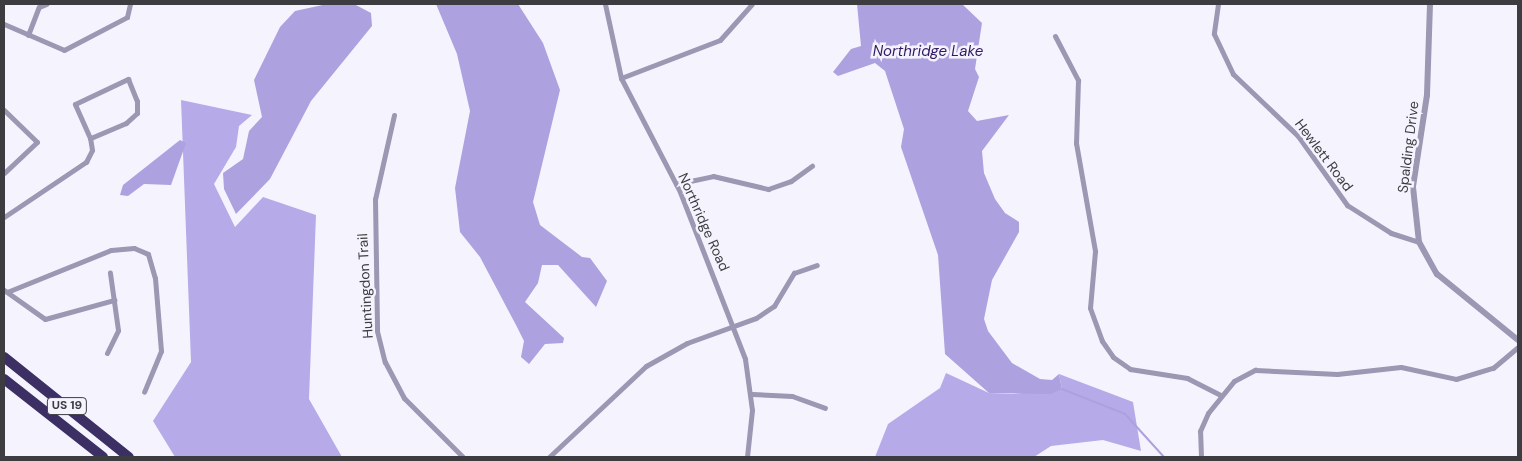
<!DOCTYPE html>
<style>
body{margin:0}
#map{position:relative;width:1522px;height:461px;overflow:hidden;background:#f5f4fe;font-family:"DM Sans",sans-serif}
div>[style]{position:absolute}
.forest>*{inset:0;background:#b6aae9}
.water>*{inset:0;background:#ada1df}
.stream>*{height:2px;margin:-1px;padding:0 1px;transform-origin:1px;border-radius:1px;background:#ada1df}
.minor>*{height:5px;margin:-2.5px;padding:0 2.5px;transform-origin:2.5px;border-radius:2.5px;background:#9c97b2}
.tertiary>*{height:6px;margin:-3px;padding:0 3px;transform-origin:3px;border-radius:3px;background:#9c97b2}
.motorway>*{height:10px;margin:-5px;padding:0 5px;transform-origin:5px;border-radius:5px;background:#3c2f63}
span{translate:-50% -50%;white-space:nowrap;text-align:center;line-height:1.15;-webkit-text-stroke:5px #f5f4fe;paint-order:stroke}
.shield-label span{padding:1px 4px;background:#f5f4fe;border:1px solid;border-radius:4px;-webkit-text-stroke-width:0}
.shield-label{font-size:12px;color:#3d3c40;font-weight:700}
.street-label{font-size:14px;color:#3d3c40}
.water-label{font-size:15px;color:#311a61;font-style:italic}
.frame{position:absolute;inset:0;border:5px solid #3d3c40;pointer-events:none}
</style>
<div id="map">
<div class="forest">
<i style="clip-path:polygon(181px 100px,252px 115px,239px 126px,236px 147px,214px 184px,235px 227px,263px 197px,316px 215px,309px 399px,342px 457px,175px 457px,153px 421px,191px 362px)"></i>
<i style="clip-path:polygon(946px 373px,989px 393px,1013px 394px,1062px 389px,1059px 374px,1133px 402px,1141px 451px,1103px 440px,1051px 446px,1034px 457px,875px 457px,888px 424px,940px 388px)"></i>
</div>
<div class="water">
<i style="clip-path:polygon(327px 4px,354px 4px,371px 13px,372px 26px,311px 101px,270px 179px,236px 214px,224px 189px,223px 173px,243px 159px,249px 131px,262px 117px,254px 80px,280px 27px,295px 11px)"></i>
<i style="clip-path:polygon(436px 4px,518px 4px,543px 43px,560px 90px,533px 202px,540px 225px,582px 257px,590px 258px,607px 281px,596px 307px,558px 265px,542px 265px,538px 283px,525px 302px,564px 338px,563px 343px,545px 344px,529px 364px,521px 357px,524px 341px,516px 325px,480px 257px,460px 232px,455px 188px,470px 111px,457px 54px)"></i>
<i style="clip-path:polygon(857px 4px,962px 4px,982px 23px,975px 69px,979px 77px,968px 111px,977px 121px,1009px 115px,982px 151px,984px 173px,995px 199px,1005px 213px,1019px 222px,1019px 232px,992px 280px,984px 319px,988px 331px,1012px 363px,1040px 379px,1052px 380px,1059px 374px,1062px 389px,1051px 394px,989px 393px,945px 354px,938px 255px,901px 147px,904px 129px,885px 71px,875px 63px,838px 76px,833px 72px,851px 49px,861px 46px)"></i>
<i style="clip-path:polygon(180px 140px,186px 143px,171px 185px,144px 184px,128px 196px,120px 195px,123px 185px)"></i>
</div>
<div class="stream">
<i style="left:1062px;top:389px;width:68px;rotate:21.6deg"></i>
<i style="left:1125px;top:414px;width:58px;rotate:47.8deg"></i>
</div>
<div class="minor">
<i style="left:605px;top:4px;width:76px;rotate:77.8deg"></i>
<i style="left:621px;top:78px;width:128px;rotate:62.6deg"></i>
<i style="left:680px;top:192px;width:179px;rotate:68.7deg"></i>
<i style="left:745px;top:359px;width:51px;rotate:82.2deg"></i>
<i style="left:752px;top:410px;width:47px;rotate:96.1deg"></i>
<i style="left:1218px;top:4px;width:30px;rotate:98deg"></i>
<i style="left:1214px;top:34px;width:44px;rotate:64.6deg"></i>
<i style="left:1233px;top:74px;width:90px;rotate:43.6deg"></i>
<i style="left:1298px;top:136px;width:85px;rotate:54.6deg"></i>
<i style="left:1347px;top:205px;width:52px;rotate:32.5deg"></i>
<i style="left:1391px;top:233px;width:29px;rotate:18deg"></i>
<i style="left:4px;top:24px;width:65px;rotate:23.4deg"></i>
<i style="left:64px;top:50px;width:71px;rotate:-27.6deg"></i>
<i style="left:127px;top:17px;width:13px;rotate:-77deg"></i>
<i style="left:28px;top:35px;width:30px;rotate:-69deg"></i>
<i style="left:39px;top:7px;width:8px;rotate:-23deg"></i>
<i style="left:1055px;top:36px;width:50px;rotate:62.4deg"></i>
<i style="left:1078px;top:80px;width:63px;rotate:91.8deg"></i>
<i style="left:1076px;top:143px;width:110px;rotate:80deg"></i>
<i style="left:1095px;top:251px;width:57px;rotate:95deg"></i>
<i style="left:1090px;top:308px;width:35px;rotate:70deg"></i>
<i style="left:1102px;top:341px;width:19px;rotate:55deg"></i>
<i style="left:1113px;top:357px;width:21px;rotate:35deg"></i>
<i style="left:1130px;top:369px;width:58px;rotate:9deg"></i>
<i style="left:1187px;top:378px;width:37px;rotate:27deg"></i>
<i style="left:621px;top:78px;width:106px;rotate:-21deg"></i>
<i style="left:720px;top:40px;width:48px;rotate:-48.4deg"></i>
<i style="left:4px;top:110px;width:46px;rotate:44.1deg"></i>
<i style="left:37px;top:142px;width:45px;rotate:136.8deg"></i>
<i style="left:394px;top:115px;width:86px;rotate:102.7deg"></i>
<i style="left:375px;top:199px;width:132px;rotate:89.1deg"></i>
<i style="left:377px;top:331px;width:32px;rotate:76deg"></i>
<i style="left:385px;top:362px;width:41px;rotate:62.2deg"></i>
<i style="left:404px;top:398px;width:83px;rotate:45deg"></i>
<i style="left:676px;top:184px;width:38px;rotate:-12deg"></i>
<i style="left:713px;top:176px;width:57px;rotate:13.3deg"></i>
<i style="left:768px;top:189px;width:24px;rotate:-19deg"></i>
<i style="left:791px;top:181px;width:26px;rotate:-36deg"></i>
<i style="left:4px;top:217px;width:99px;rotate:-33.9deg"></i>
<i style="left:86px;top:162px;width:13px;rotate:-63deg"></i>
<i style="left:92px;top:150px;width:12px;rotate:-99deg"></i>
<i style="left:90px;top:138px;width:37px;rotate:-114deg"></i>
<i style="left:75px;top:104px;width:59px;rotate:-25.3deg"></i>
<i style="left:128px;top:79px;width:24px;rotate:68deg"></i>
<i style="left:137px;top:101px;width:12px;rotate:90deg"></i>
<i style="left:137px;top:113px;width:15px;rotate:138deg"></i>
<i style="left:126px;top:123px;width:39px;rotate:157deg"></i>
<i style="left:4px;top:290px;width:50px;rotate:35.3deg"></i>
<i style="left:45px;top:319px;width:72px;rotate:-15.4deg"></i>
<i style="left:7px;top:292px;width:112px;rotate:-22deg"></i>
<i style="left:111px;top:250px;width:23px;rotate:-5deg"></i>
<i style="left:134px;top:248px;width:15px;rotate:23deg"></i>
<i style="left:148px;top:254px;width:25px;rotate:74deg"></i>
<i style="left:155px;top:278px;width:73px;rotate:85.3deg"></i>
<i style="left:161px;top:351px;width:44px;rotate:112.5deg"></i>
<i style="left:107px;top:353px;width:25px;rotate:-64deg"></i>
<i style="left:118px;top:330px;width:58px;rotate:-98deg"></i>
<i style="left:752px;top:394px;width:40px;rotate:2.9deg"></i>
<i style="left:792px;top:396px;width:35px;rotate:20deg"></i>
<i style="left:549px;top:457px;width:133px;rotate:-43.2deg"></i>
<i style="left:646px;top:366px;width:47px;rotate:-29.3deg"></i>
<i style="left:687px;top:343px;width:73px;rotate:-19.9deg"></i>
<i style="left:756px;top:318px;width:22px;rotate:-34deg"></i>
<i style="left:774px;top:306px;width:39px;rotate:-59deg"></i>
<i style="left:794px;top:273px;width:24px;rotate:-19deg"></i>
<i style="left:1201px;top:457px;width:26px;rotate:-92deg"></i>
<i style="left:1200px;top:431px;width:20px;rotate:-66deg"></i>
<i style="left:1208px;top:413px;width:41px;rotate:-50.9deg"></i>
<i style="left:1234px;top:381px;width:24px;rotate:-28deg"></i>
<i style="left:1255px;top:370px;width:82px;rotate:2.8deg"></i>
<i style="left:1337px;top:374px;width:64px;rotate:-6.2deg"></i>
<i style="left:1401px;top:367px;width:56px;rotate:12.3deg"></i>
<i style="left:1456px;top:379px;width:39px;rotate:-17deg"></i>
<i style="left:1493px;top:368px;width:33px;rotate:-40deg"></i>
</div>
<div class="tertiary">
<i style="left:1430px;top:4px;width:91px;rotate:91.9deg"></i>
<i style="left:1427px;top:95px;width:93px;rotate:98.7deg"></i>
<i style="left:1413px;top:187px;width:55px;rotate:83.8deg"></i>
<i style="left:1419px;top:242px;width:37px;rotate:61deg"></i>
<i style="left:1437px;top:274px;width:104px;rotate:39.2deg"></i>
</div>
<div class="motorway">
<i style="left:4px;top:357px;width:160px;rotate:38.7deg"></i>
<i style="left:4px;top:379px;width:126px;rotate:38.2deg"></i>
</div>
<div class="shield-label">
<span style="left:67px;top:406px">US 19</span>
</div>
<div class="street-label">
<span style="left:1408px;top:147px;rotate:-83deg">Spalding Drive</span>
<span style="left:1324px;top:155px;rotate:53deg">Hewlett Road</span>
<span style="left:704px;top:222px;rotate:66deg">Northridge Road</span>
<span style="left:365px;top:286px;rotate:-93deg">Huntingdon Trail</span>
</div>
<div class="water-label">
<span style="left:928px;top:52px">Northridge Lake</span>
</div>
<div class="frame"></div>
</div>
